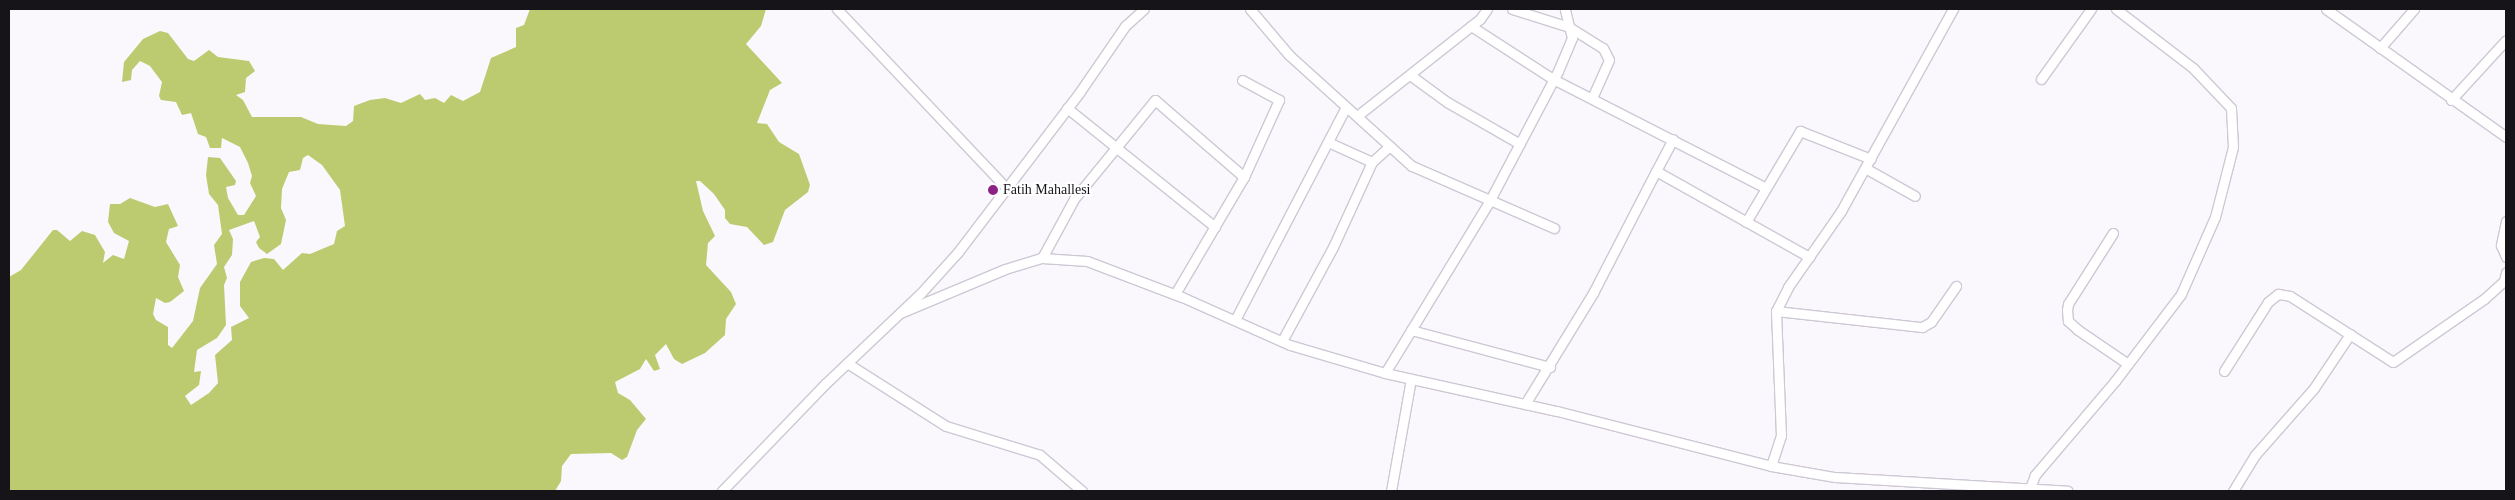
<!DOCTYPE html>
<style>
body{margin:0}
#map{position:relative;width:2515px;height:500px;overflow:hidden;background:#faf8fd;font-family:"Times New Roman",serif}
div>[style]{position:absolute}
.forest>*{inset:0;background:#bccb70}
.roads{filter:drop-shadow(1px 0 #cec8d5) drop-shadow(-1px 0 #cec8d5) drop-shadow(0 1px #cec8d5) drop-shadow(0 -1px #cec8d5)}
.street>*{height:9px;margin:-4.5px;padding:0 4.5px;transform-origin:4.5px;border-radius:4.5px;background:#fff}
.dots>*{width:14px;height:14px;translate:-50% -50%;box-sizing:border-box;border:2px solid #fff;border-radius:50%}
span{translate:-50% -50%;white-space:nowrap;text-align:center;line-height:1.15;-webkit-text-stroke:4px #fff;paint-order:stroke}
.poi-label{font-size:14px;color:#161419}
.left{translate:0 -50%;text-align:left}
.frame{position:absolute;inset:0;border:10px solid #161419;pointer-events:none}
</style>
<div id="map">
<div class="forest">
<i style="clip-path:polygon(evenodd,530px 9px,766px 9px,761px 26px,746px 44px,782px 83px,770px 90px,757px 123px,767px 124px,779px 142px,799px 154px,810px 185px,808px 192px,785px 210px,773px 242px,764px 245px,747px 227px,730px 224px,725px 218px,725px 210px,714px 194px,700px 181px,696px 181px,703px 211px,715px 236px,708px 243px,706px 265px,731px 292px,736px 304px,726px 319px,725px 335px,705px 353px,682px 364px,674px 359px,666px 344px,655px 355px,660px 369px,654px 371px,646px 359px,640px 369px,615px 382px,618px 393px,630px 400px,646px 419px,637px 430px,627px 457px,622px 460px,611px 453px,571px 454px,562px 466px,561px 481px,555px 491px,9px 491px,9px 277px,21px 270px,53px 230px,57px 230px,70px 241px,82px 231px,95px 235px,105px 252px,103px 263px,113px 255px,124px 259px,129px 241px,114px 233px,108px 222px,110px 204px,120px 204px,130px 198px,155px 207px,168px 204px,178px 226px,169px 229px,166px 242px,180px 265px,178px 277px,184px 291px,170px 302px,165px 303px,156px 298px,153px 314px,156px 320px,168px 327px,168px 345px,172px 348px,193px 321px,200px 288px,217px 264px,214px 245px,222px 234px,218px 205px,209px 194px,206px 175px,208px 157px,220px 158px,236px 181px,235px 185px,226px 187px,228px 198px,238px 215px,244px 215px,256px 196px,250px 183px,252px 176px,248px 163px,240px 147px,222px 138px,221px 148px,210px 148px,206px 137px,198px 134px,191px 113px,182px 115px,176px 102px,161px 100px,159px 96px,162px 82px,150px 66px,140px 61px,132px 70px,131px 80px,122px 82px,124px 62px,143px 39px,160px 31px,168px 33px,188px 59px,194px 61px,209px 50px,218px 57px,249px 61px,255px 71px,246px 78px,245px 92px,236px 95px,243px 100px,252px 117px,301px 117px,318px 124px,346px 126px,353px 121px,354px 106px,370px 100px,385px 98px,401px 103px,420px 94px,425px 100px,435px 98px,444px 103px,451px 95px,463px 101px,480px 92px,491px 58px,516px 47px,516px 28px,524px 25px,530px 9px,308px 155px,322px 165px,340px 190px,345px 226px,337px 231px,334px 244px,310px 254px,302px 253px,283px 270px,274px 259px,264px 258px,251px 262px,240px 282px,240px 306px,249px 318px,231px 327px,232px 340px,215px 355px,218px 383px,209px 393px,191px 405px,185px 396px,199px 385px,201px 371px,194px 372px,197px 350px,217px 338px,226px 325px,224px 285px,227px 278px,224px 267px,232px 255px,233px 239px,229px 230px,254px 221px,260px 237px,256px 242px,259px 248px,267px 254px,281px 244px,286px 220px,281px 208px,282px 189px,289px 172px,300px 170px,303px 158px,308px 155px)"></i>
</div>
<div class="roads">
<div class="street">
<i style="left:837px;top:9px;width:246px;rotate:46.6deg"></i>
<i style="left:1250px;top:9px;width:60px;rotate:49.7deg"></i>
<i style="left:1289px;top:55px;width:166px;rotate:42.1deg"></i>
<i style="left:1412px;top:166px;width:155px;rotate:23.6deg"></i>
<i style="left:1512px;top:9px;width:60px;rotate:17.5deg"></i>
<i style="left:1569px;top:27px;width:40px;rotate:32deg"></i>
<i style="left:1603px;top:48px;width:13px;rotate:63deg"></i>
<i style="left:1609px;top:60px;width:42px;rotate:114.1deg"></i>
<i style="left:2326px;top:9px;width:221px;rotate:35.4deg"></i>
<i style="left:1471px;top:26px;width:98px;rotate:32.9deg"></i>
<i style="left:1553px;top:79px;width:239px;rotate:27.1deg"></i>
<i style="left:2380px;top:48px;width:52px;rotate:-48.9deg"></i>
<i style="left:1410px;top:75px;width:46px;rotate:36.1deg"></i>
<i style="left:1447px;top:102px;width:84px;rotate:29.9deg"></i>
<i style="left:2041px;top:79px;width:86px;rotate:-54.5deg"></i>
<i style="left:2451px;top:100px;width:81px;rotate:-47.5deg"></i>
<i style="left:1067px;top:108px;width:190px;rotate:38.8deg"></i>
<i style="left:1357px;top:116px;width:157px;rotate:-38.3deg"></i>
<i style="left:1480px;top:19px;width:12px;rotate:-55deg"></i>
<i style="left:1328px;top:142px;width:48px;rotate:24.4deg"></i>
<i style="left:1865px;top:168px;width:57px;rotate:29.2deg"></i>
<i style="left:1656px;top:171px;width:36px;rotate:-62deg"></i>
<i style="left:2506px;top:221px;width:25px;rotate:102deg"></i>
<i style="left:2501px;top:245px;width:13px;rotate:67deg"></i>
<i style="left:1746px;top:222px;width:106px;rotate:-59.3deg"></i>
<i style="left:1800px;top:131px;width:76px;rotate:21.5deg"></i>
<i style="left:2113px;top:233px;width:84px;rotate:122.4deg"></i>
<i style="left:2068px;top:304px;width:6px;rotate:99deg"></i>
<i style="left:2067px;top:310px;width:11px;rotate:85deg"></i>
<i style="left:2068px;top:321px;width:13px;rotate:42deg"></i>
<i style="left:2078px;top:330px;width:60px;rotate:34.2deg"></i>
<i style="left:1042px;top:258px;width:67px;rotate:-61.5deg"></i>
<i style="left:1074px;top:199px;width:128px;rotate:-50.7deg"></i>
<i style="left:1155px;top:100px;width:118px;rotate:40.9deg"></i>
<i style="left:1175px;top:294px;width:136px;rotate:-59.5deg"></i>
<i style="left:1244px;top:177px;width:85px;rotate:-65.6deg"></i>
<i style="left:1279px;top:100px;width:42px;rotate:-151.6deg"></i>
<i style="left:1776px;top:311px;width:147px;rotate:6.3deg"></i>
<i style="left:1922px;top:327px;width:10px;rotate:-29deg"></i>
<i style="left:1931px;top:322px;width:44px;rotate:-55.2deg"></i>
<i style="left:900px;top:313px;width:114px;rotate:-22.7deg"></i>
<i style="left:1005px;top:269px;width:39px;rotate:-17deg"></i>
<i style="left:1042px;top:258px;width:45px;rotate:3.8deg"></i>
<i style="left:1087px;top:261px;width:102px;rotate:20.8deg"></i>
<i style="left:1182px;top:297px;width:118px;rotate:24deg"></i>
<i style="left:1290px;top:345px;width:99px;rotate:16.4deg"></i>
<i style="left:1385px;top:373px;width:176px;rotate:12.5deg"></i>
<i style="left:1557px;top:411px;width:221px;rotate:14.4deg"></i>
<i style="left:1771px;top:466px;width:65px;rotate:9.8deg"></i>
<i style="left:1835px;top:477px;width:233px;rotate:3.4deg"></i>
<i style="left:1235px;top:320px;width:240px;rotate:-62.5deg"></i>
<i style="left:1411px;top:330px;width:144px;rotate:14.9deg"></i>
<i style="left:1282px;top:341px;width:107px;rotate:-61.5deg"></i>
<i style="left:1333px;top:247px;width:94px;rotate:-65.4deg"></i>
<i style="left:1372px;top:162px;width:24px;rotate:-42deg"></i>
<i style="left:847px;top:363px;width:117px;rotate:32.5deg"></i>
<i style="left:946px;top:426px;width:98px;rotate:17.1deg"></i>
<i style="left:1040px;top:455px;width:55px;rotate:40.6deg"></i>
<i style="left:2224px;top:371px;width:82px;rotate:-57.5deg"></i>
<i style="left:2268px;top:302px;width:13px;rotate:-39deg"></i>
<i style="left:2278px;top:294px;width:12px;rotate:9deg"></i>
<i style="left:2290px;top:296px;width:122px;rotate:32.7deg"></i>
<i style="left:2393px;top:362px;width:111px;rotate:-34.7deg"></i>
<i style="left:2484px;top:299px;width:27px;rotate:-42deg"></i>
<i style="left:2504px;top:281px;width:9px;rotate:-77deg"></i>
<i style="left:1385px;top:373px;width:202px;rotate:-58.7deg"></i>
<i style="left:1490px;top:200px;width:146px;rotate:-62.2deg"></i>
<i style="left:1558px;top:71px;width:36px;rotate:-67deg"></i>
<i style="left:1572px;top:38px;width:30px;rotate:-104deg"></i>
<i style="left:1525px;top:404px;width:130px;rotate:-58.5deg"></i>
<i style="left:1593px;top:293px;width:137px;rotate:-62.7deg"></i>
<i style="left:1656px;top:171px;width:176px;rotate:29.3deg"></i>
<i style="left:1771px;top:466px;width:32px;rotate:-72deg"></i>
<i style="left:1781px;top:436px;width:125px;rotate:-92.3deg"></i>
<i style="left:1776px;top:311px;width:27px;rotate:-63deg"></i>
<i style="left:1788px;top:287px;width:93px;rotate:-55.1deg"></i>
<i style="left:1841px;top:211px;width:231px;rotate:-61deg"></i>
<i style="left:2030px;top:488px;width:14px;rotate:-69deg"></i>
<i style="left:2035px;top:475px;width:123px;rotate:-49.6deg"></i>
<i style="left:2115px;top:381px;width:109px;rotate:-52.8deg"></i>
<i style="left:2181px;top:294px;width:84px;rotate:-66.2deg"></i>
<i style="left:2215px;top:217px;width:72px;rotate:-75.6deg"></i>
<i style="left:2233px;top:147px;width:39px;rotate:-93deg"></i>
<i style="left:2231px;top:108px;width:55px;rotate:-133.5deg"></i>
<i style="left:2193px;top:68px;width:97px;rotate:-142.5deg"></i>
<i style="left:722px;top:491px;width:149px;rotate:-46.1deg"></i>
<i style="left:825px;top:384px;width:131px;rotate:-43.5deg"></i>
<i style="left:920px;top:294px;width:57px;rotate:-47.9deg"></i>
<i style="left:958px;top:252px;width:200px;rotate:-52.7deg"></i>
<i style="left:1079px;top:93px;width:81px;rotate:-55.5deg"></i>
<i style="left:1125px;top:26px;width:25px;rotate:-42deg"></i>
<i style="left:1391px;top:491px;width:114px;rotate:-79.9deg"></i>
<i style="left:2233px;top:491px;width:42px;rotate:-58.6deg"></i>
<i style="left:2255px;top:455px;width:89px;rotate:-48.6deg"></i>
<i style="left:2314px;top:388px;width:65px;rotate:-56.3deg"></i>
</div>
</div>
<div class="dots">
<i style="left:993px;top:190px;background:#8c2286"></i>
</div>
<div class="poi-label">
<span class="left" style="left:1003px;top:190px">Fatih Mahallesi</span>
</div>
<div class="frame"></div>
</div>
